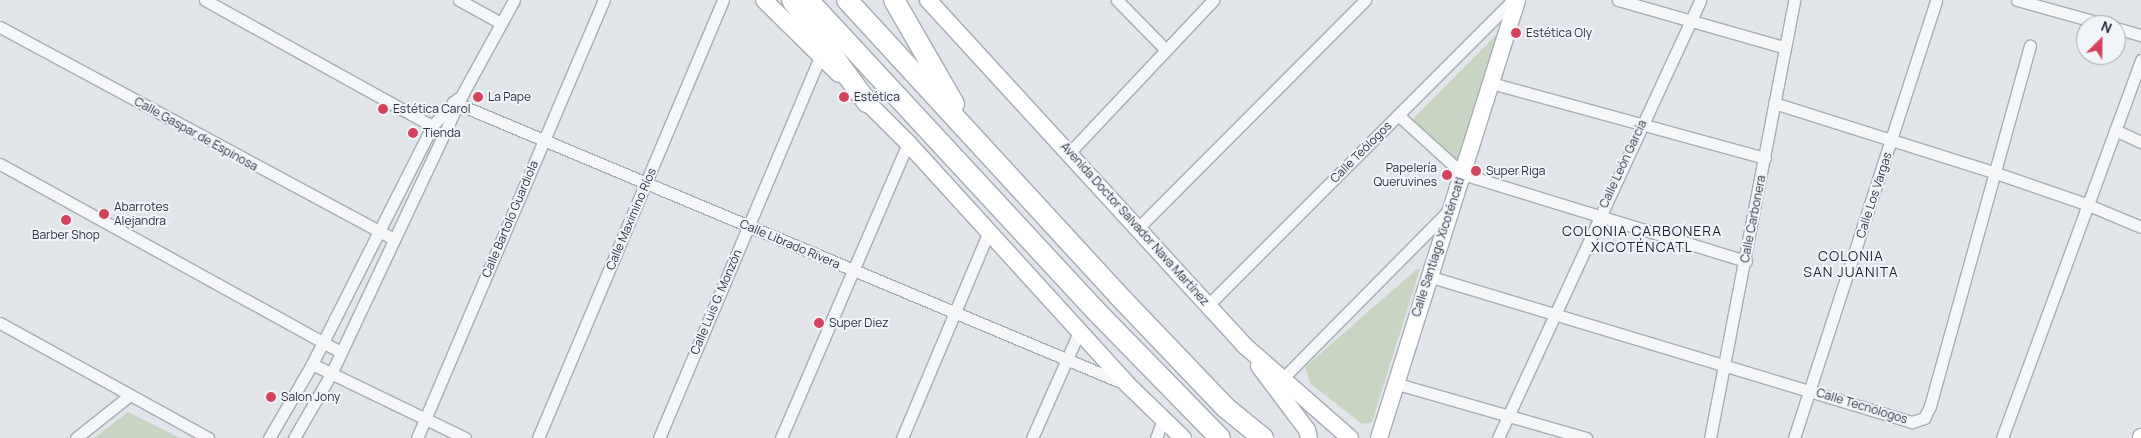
<!DOCTYPE html>
<meta charset="utf-8">
<style>
body{margin:0}
#map{position:relative;width:2141px;height:438px;overflow:hidden;background:#e1e5ea;font-family:Manrope,sans-serif}
div>[style]{position:absolute}
.green>*{inset:0;background:#c7d5c2}
.roads{filter:drop-shadow(1px 0 #a6acb5) drop-shadow(-1px 0 #a6acb5) drop-shadow(0 1px #a6acb5) drop-shadow(0 -1px #a6acb5)}
.street>*{height:11px;margin:-5.5px;padding:0 5.5px;transform-origin:5.5px;border-radius:5.5px;background:#f4f6f8}
.secondary>*{height:16px;margin:-8px;padding:0 8px;transform-origin:8px;border-radius:8px;background:#fff}
.highway>*{height:20px;margin:-10px;padding:0 10px;transform-origin:10px;border-radius:10px;background:#fff}
.dots>*{width:14px;height:14px;translate:-50% -50%;box-sizing:border-box;border:2px solid #f1f4f8;border-radius:50%}
span{translate:-50% -50%;white-space:nowrap;text-align:center;line-height:1.15;-webkit-text-stroke:4px #f1f4f8;paint-order:stroke}
.poi-label{font-size:12px;color:#293343}
.left{translate:0 -50%;text-align:left}
.right{translate:-100% -50%;text-align:right}
.street-label{font-size:12px;color:#293343}
.neighbourhood-label{font-size:14px;color:#1b2434;letter-spacing:1px}
.north{position:absolute;left:2076px;top:15px;width:50px;height:50px;box-sizing:border-box;background:#f1f4f8;border:1px solid #a1a7b0;border-radius:50%;rotate:23deg;font-size:14px;font-weight:700;line-height:20px;text-align:center;color:#293343}
.north::after{content:'';display:block;margin:auto;width:18px;height:22px;background:#d4425c;clip-path:polygon(50% 0,100% 100%,50% 72%,0 100%)}
</style>
<div id="map">
<div class="green">
<i style="clip-path:polygon(1501px 30px,1457px 162px,1412px 120px)"></i>
<i style="clip-path:polygon(1417px 269px,1420px 269px,1372px 422px,1362px 424px,1310px 383px,1305px 367px)"></i>
<i style="clip-path:polygon(128px 412px,180px 438px,94px 438px)"></i>
</div>
<div class="roads">
<div class="street">
<i style="left:205px;top:0;width:260px;rotate:29deg"></i>
<i style="left:459px;top:0;width:46px;rotate:28.8deg"></i>
<i style="left:1117px;top:0;width:70px;rotate:45.6deg"></i>
<i style="left:1618px;top:0;width:172px;rotate:15.9deg"></i>
<i style="left:2017px;top:0;width:93px;rotate:15.5deg"></i>
<i style="left:0;top:27px;width:447px;rotate:28.3deg"></i>
<i style="left:2116px;top:28px;width:26px;rotate:16deg"></i>
<i style="left:1491px;top:83px;width:284px;rotate:15.3deg"></i>
<i style="left:453px;top:102px;width:727px;rotate:22.75deg"></i>
<i style="left:1774px;top:103px;width:233px;rotate:17.5deg"></i>
<i style="left:1996px;top:173px;width:95px;rotate:19deg"></i>
<i style="left:2086px;top:204px;width:60px;rotate:22.7deg"></i>
<i style="left:1398px;top:115px;width:88px;rotate:42.2deg"></i>
<i style="left:1463px;top:174px;width:296px;rotate:17.1deg"></i>
<i style="left:2115px;top:130px;width:29px;rotate:25deg"></i>
<i style="left:1070px;top:152px;width:209px;rotate:-46.7deg"></i>
<i style="left:0;top:164px;width:389px;rotate:28.9deg"></i>
<i style="left:1138px;top:228px;width:322px;rotate:-45.1deg"></i>
<i style="left:1428px;top:276px;width:506px;rotate:16.79deg"></i>
<i style="left:1912px;top:422px;width:13px;rotate:-18deg"></i>
<i style="left:1924px;top:418px;width:13px;rotate:-63deg"></i>
<i style="left:1930px;top:406px;width:374px;rotate:-74.5deg"></i>
<i style="left:1209px;top:304px;width:430px;rotate:-45deg"></i>
<i style="left:0;top:323px;width:238px;rotate:28.9deg"></i>
<i style="left:312px;top:364px;width:170px;rotate:25.8deg"></i>
<i style="left:1283px;top:378px;width:235px;rotate:-45.3deg"></i>
<i style="left:1394px;top:383px;width:200px;rotate:16deg"></i>
<i style="left:76px;top:438px;width:69px;rotate:-38.5deg"></i>
<i style="left:269px;top:438px;width:86px;rotate:-59.8deg"></i>
<i style="left:312px;top:364px;width:267px;rotate:-63.2deg"></i>
<i style="left:432px;top:126px;width:38px;rotate:-47deg"></i>
<i style="left:294px;top:438px;width:74px;rotate:-60deg"></i>
<i style="left:331px;top:374px;width:310px;rotate:-64.8deg"></i>
<i style="left:463px;top:93px;width:106px;rotate:-61.3deg"></i>
<i style="left:417px;top:438px;width:476px;rotate:-66.9deg"></i>
<i style="left:538px;top:438px;width:475px;rotate:-67.1deg"></i>
<i style="left:659px;top:438px;width:415px;rotate:-67.1deg"></i>
<i style="left:781px;top:438px;width:321px;rotate:-66.7deg"></i>
<i style="left:902px;top:438px;width:222px;rotate:-67.2deg"></i>
<i style="left:1032px;top:438px;width:116px;rotate:-66.1deg"></i>
<i style="left:1156px;top:438px;width:19px;rotate:-69deg"></i>
<i style="left:1498px;top:438px;width:482px;rotate:-65.2deg"></i>
<i style="left:1710px;top:438px;width:446px;rotate:-79.1deg"></i>
<i style="left:1794px;top:438px;width:460px;rotate:-72deg"></i>
<i style="left:2002px;top:438px;width:403px;rotate:-69.8deg"></i>
</div>
<div class="secondary">
<i style="left:764px;top:0;width:105px;rotate:44.6deg"></i>
<i style="left:928px;top:0;width:468px;rotate:47.5deg"></i>
<i style="left:1244px;top:345px;width:141px;rotate:41.3deg"></i>
<i style="left:858px;top:93px;width:71px;rotate:45deg"></i>
<i style="left:908px;top:143px;width:326px;rotate:47.7deg"></i>
<i style="left:1127px;top:384px;width:78px;rotate:44deg"></i>
<i style="left:1259px;top:366px;width:80px;rotate:53.1deg"></i>
<i style="left:1307px;top:430px;width:8px;rotate:76deg"></i>
<i style="left:1379px;top:438px;width:459px;rotate:-72.5deg"></i>
<i style="left:2141px;top:438px;width:1px;rotate:-90deg"></i>
</div>
<div class="highway">
<i style="left:792px;top:0;width:127px;rotate:53.7deg"></i>
<i style="left:808px;top:0;width:422px;rotate:47.2deg"></i>
<i style="left:1095px;top:310px;width:179px;rotate:45.7deg"></i>
<i style="left:847px;top:0;width:401px;rotate:47.4deg"></i>
<i style="left:1118px;top:295px;width:156px;rotate:46.3deg"></i>
<i style="left:1226px;top:408px;width:48px;rotate:39deg"></i>
<i style="left:894px;top:0;width:120px;rotate:60deg"></i>
</div>
</div>
<div class="dots">
<i style="left:1516px;top:33px;background:#d4425c"></i>
<i style="left:478px;top:97px;background:#d4425c"></i>
<i style="left:844px;top:97px;background:#d4425c"></i>
<i style="left:383px;top:109px;background:#d4425c"></i>
<i style="left:413px;top:133px;background:#d4425c"></i>
<i style="left:1476px;top:171px;background:#d4425c"></i>
<i style="left:1447px;top:175px;background:#d4425c"></i>
<i style="left:104px;top:214px;background:#d4425c"></i>
<i style="left:66px;top:220px;background:#d4425c"></i>
<i style="left:819px;top:323px;background:#d4425c"></i>
<i style="left:271px;top:397px;background:#d4425c"></i>
</div>
<div class="poi-label">
<span class="left" style="left:1526px;top:33px">Estética Oly</span>
<span class="left" style="left:488px;top:97px">La Pape</span>
<span class="left" style="left:854px;top:97px">Estética</span>
<span class="left" style="left:393px;top:109px">Estética Carol</span>
<span class="left" style="left:423px;top:133px">Tienda</span>
<span class="right" style="left:1437px;top:175px">Papelería<br>Queruvines</span>
<span class="left" style="left:1486px;top:171px">Super Riga</span>
<span class="left" style="left:114px;top:214px">Abarrotes<br>Alejandra</span>
<span style="left:66px;top:235px">Barber Shop</span>
<span class="left" style="left:829px;top:323px">Super Diez</span>
<span class="left" style="left:281px;top:397px">Salon Jony</span>
</div>
<div class="street-label">
<span style="left:196px;top:134px;rotate:29deg">Calle Gaspar de Espinosa</span>
<span style="left:1361px;top:152px;rotate:-45deg">Calle Teólogos</span>
<span style="left:1623px;top:164px;rotate:-65deg">Calle León García</span>
<span style="left:1874px;top:195px;rotate:-72deg">Calle Los Vargas</span>
<span style="left:510px;top:219px;rotate:-67deg">Calle Bartolo Guardiola</span>
<span style="left:631px;top:219px;rotate:-67deg">Calle Maximino Ríos</span>
<span style="left:1753px;top:219px;rotate:-79deg">Calle Carbonera</span>
<span style="left:1135px;top:224px;rotate:48deg">Avenida Doctor Salvador Nava Martínez</span>
<span style="left:790px;top:244px;rotate:23deg">Calle Librado Rivera</span>
<span style="left:1438px;top:247px;rotate:-72deg">Calle Santiago Xicoténcatl</span>
<span style="left:716px;top:302px;rotate:-67deg">Calle Luis G. Monzón</span>
<span style="left:1862px;top:406px;rotate:17deg">Calle Tecnólogos</span>
</div>
<div class="neighbourhood-label">
<span style="left:1642px;top:239px">COLONIA CARBONERA<br>XICOTÉNCATL</span>
<span style="left:1851px;top:264px">COLONIA<br>SAN JUANITA</span>
</div>
<div class="north">N</div>
</div>
